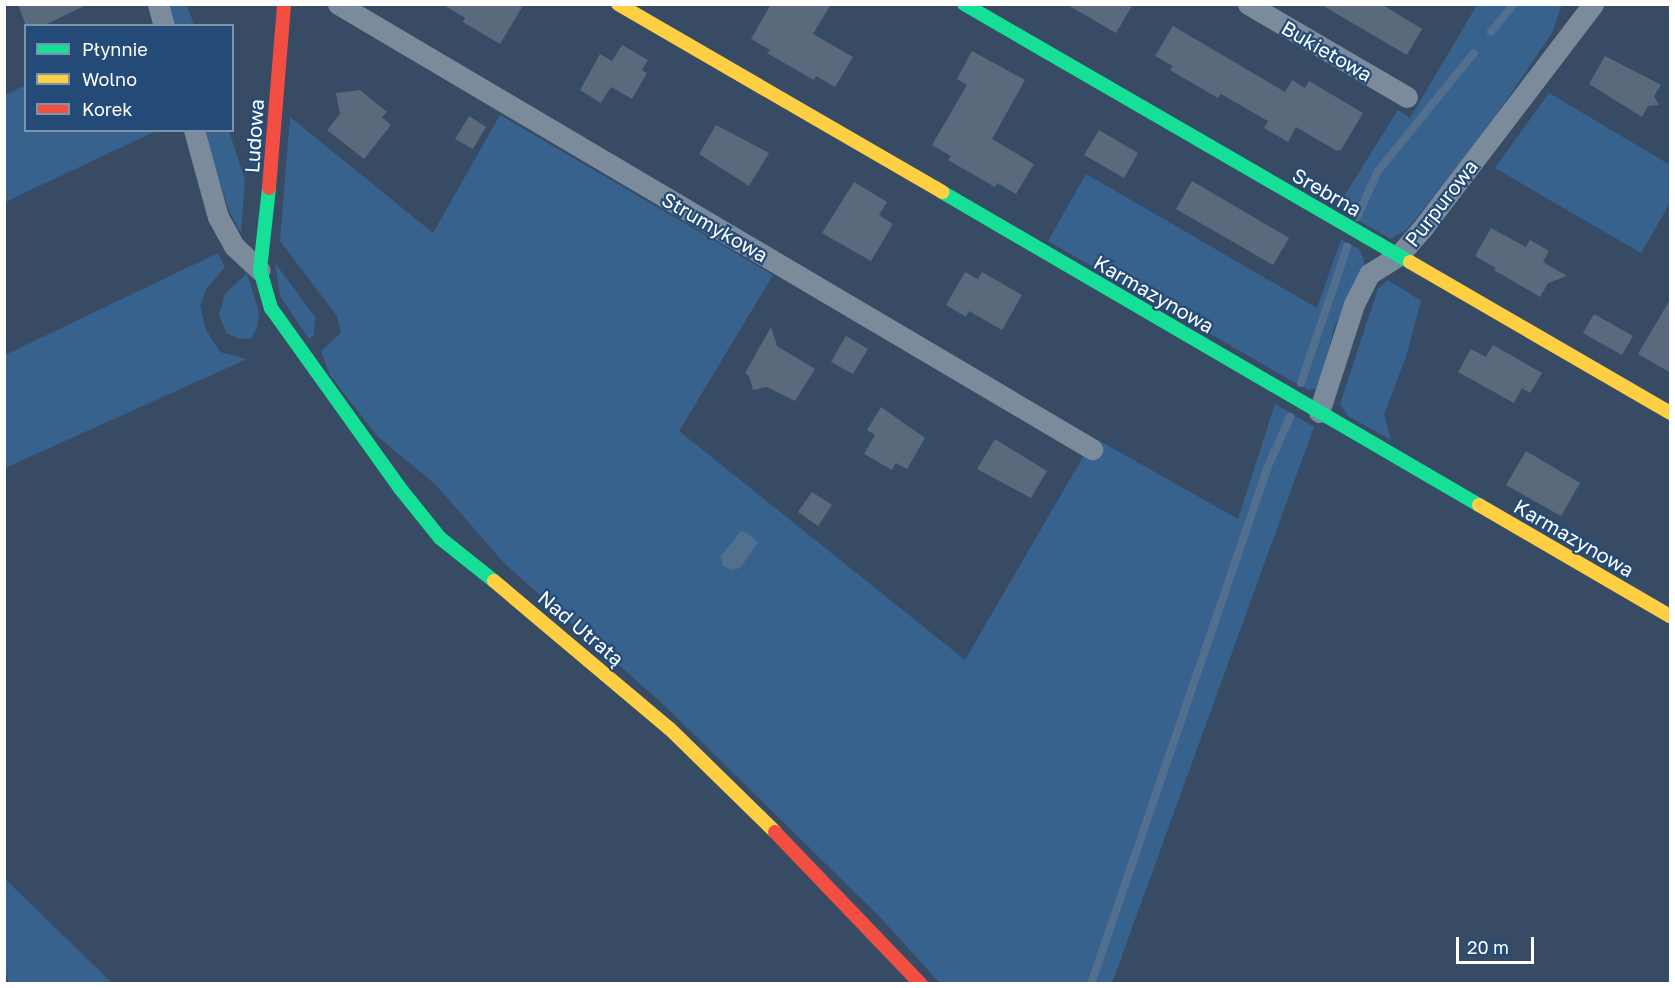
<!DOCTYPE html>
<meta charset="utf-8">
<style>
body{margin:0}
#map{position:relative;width:1675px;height:988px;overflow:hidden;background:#374c64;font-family:"Golos Text",sans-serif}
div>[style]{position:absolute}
.green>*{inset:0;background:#38628e}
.water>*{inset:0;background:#526f8e}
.stream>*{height:8px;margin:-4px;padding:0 4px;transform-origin:4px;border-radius:4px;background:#526f8e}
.building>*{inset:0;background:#5a6a7c}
.street>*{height:21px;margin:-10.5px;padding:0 10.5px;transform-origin:10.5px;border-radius:10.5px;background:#7b8b9b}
.fast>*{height:14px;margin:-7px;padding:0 7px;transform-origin:7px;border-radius:7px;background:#16e098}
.slow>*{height:14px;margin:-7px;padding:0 7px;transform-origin:7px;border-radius:7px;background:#ffcf43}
.jam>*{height:14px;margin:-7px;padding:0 7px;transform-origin:7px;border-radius:7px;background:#f24e42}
span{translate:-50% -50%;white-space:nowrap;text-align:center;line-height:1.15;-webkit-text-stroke:4.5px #244b77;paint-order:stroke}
.street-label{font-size:20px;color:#fff}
.frame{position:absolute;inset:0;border:6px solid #fff;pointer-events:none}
.legend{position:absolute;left:24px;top:24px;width:210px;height:108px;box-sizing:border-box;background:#244b77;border:2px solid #7c93ad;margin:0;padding:8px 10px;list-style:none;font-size:18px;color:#fff}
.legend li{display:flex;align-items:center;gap:12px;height:30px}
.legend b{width:30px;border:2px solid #7c93ad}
.scale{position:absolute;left:1456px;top:937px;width:78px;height:27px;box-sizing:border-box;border:3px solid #fff;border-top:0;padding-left:8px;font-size:18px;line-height:21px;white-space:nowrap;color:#fff;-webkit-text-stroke:4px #244b77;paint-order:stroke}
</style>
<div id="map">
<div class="green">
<i style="clip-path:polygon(1562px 4px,1552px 33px,1469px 155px,1407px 229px,1391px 239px,1349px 215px,1340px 203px,1398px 110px,1410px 118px,1477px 5px)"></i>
<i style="clip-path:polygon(166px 5px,187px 5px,194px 25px,173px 25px)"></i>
<i style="clip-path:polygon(25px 85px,26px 130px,156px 131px,5px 202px,5px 95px)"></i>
<i style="clip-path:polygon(1549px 93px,1670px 165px,1670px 203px,1641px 253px,1495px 168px)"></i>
<i style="clip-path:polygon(500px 115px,773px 275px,679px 431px,965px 660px,1083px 457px,1098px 440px,1238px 519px,1275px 404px,1314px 427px,1112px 983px,940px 983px,879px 916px,664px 705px,505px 564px,436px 485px,377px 436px,330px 375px,321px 351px,341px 333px,337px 316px,280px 241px,290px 117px,433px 233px)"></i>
<i style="clip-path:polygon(204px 131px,229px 131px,245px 180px,241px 233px,229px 211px)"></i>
<i style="clip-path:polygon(1086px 174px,1317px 308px,1341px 240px,1359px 249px,1363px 257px,1365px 270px,1334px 327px,1320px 388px,1308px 390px,1048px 241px)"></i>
<i style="clip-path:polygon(218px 253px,225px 267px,207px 288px,200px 305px,206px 330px,220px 352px,247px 359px,5px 468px,5px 355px)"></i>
<i style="clip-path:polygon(275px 263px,315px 317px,314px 335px,309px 339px,280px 296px)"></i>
<i style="clip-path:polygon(247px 273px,259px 313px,257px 328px,251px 338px,239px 339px,226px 333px,219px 315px,225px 294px)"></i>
<i style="clip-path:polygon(1388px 280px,1421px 301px,1406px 357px,1384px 414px,1391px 440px,1348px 416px,1340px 404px,1378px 289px)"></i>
<i style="clip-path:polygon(4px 879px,5px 879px,112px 983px,8px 983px,4px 964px)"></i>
</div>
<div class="water">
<i style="clip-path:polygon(741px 531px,750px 535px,758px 543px,740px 568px,732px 570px,723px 566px,720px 557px)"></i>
</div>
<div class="stream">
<i style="left:1491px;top:32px;width:36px;rotate:-51deg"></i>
<i style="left:1357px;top:217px;width:51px;rotate:-65.5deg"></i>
<i style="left:1378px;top:171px;width:152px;rotate:-50.9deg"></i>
<i style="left:1301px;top:383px;width:144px;rotate:-71.3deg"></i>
<i style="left:1091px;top:984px;width:547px;rotate:-71.13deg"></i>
<i style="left:1268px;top:466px;width:54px;rotate:-65.8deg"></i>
</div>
<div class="building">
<i style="clip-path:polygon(18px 4px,88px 4px,43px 26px,26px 26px)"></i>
<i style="clip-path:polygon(442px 4px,524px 4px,500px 44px,463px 22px,465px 18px)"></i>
<i style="clip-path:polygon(771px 4px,831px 4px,813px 34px,853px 57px,835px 87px,816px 76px,814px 80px,767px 53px,770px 50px,751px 39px)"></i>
<i style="clip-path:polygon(1066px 4px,1133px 4px,1116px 33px)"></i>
<i style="clip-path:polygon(1320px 4px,1381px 4px,1422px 29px,1407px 55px)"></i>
<i style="clip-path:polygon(1173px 26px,1285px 92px,1292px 80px,1305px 88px,1309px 81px,1363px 113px,1341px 150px,1337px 151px,1296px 127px,1288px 142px,1264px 128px,1268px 121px,1221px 94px,1218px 98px,1170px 70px,1173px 66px,1155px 56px)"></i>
<i style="clip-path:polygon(622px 45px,648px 60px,642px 70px,647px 73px,632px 99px,611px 87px,601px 103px,580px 90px,600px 54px,612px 61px)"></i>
<i style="clip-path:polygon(972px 51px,1025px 80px,992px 139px,1034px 164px,1016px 194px,997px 183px,995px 187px,948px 160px,951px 156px,932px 145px,967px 85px,957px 79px)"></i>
<i style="clip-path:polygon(1605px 56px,1661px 85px,1654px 96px,1659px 105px,1648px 106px,1642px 117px,1589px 84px)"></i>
<i style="clip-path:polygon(360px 90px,387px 112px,382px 117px,391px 125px,364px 159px,327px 130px,340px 114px,336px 93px)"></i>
<i style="clip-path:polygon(469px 116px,486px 127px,473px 149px,455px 139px)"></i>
<i style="clip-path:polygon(716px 125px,769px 153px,749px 186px,699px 154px)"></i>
<i style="clip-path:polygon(1099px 130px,1138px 153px,1124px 178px,1084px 155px)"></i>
<i style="clip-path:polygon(1192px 181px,1289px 238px,1273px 265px,1176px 209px)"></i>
<i style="clip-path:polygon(854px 182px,887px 202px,879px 215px,893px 224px,871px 261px,822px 233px)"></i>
<i style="clip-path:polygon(1491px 228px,1526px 247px,1530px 240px,1549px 251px,1543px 262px,1567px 276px,1548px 283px,1540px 297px,1494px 270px,1496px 268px,1475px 256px)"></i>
<i style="clip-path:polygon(965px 272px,978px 279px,982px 272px,1022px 295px,1002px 330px,969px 311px,966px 317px,946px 305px)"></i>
<i style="clip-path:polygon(1671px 298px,1671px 373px,1638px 354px)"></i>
<i style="clip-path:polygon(1594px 314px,1633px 336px,1622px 355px,1583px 333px)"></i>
<i style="clip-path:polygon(771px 327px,777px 346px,815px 369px,795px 401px,767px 387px,753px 390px,749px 376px,745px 373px)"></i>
<i style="clip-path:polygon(846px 336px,868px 349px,853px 374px,831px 362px)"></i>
<i style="clip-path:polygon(1493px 345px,1542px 373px,1530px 393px,1522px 388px,1514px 403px,1458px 372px,1471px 349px,1486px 357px)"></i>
<i style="clip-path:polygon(881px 407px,925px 438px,907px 469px,896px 463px,892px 470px,864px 454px,875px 435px,867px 430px)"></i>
<i style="clip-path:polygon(995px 439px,1047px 471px,1031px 498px,977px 469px)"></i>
<i style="clip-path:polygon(1526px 451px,1580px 483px,1561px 516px,1506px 485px)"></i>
<i style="clip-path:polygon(812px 492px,832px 505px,818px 526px,798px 512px)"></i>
</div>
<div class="street">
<i style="left:158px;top:4px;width:23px;rotate:75deg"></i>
<i style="left:338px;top:4px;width:876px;rotate:30.55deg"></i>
<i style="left:1248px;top:4px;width:184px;rotate:30.3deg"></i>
<i style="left:194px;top:130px;width:90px;rotate:74.6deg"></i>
<i style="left:218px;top:217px;width:33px;rotate:61deg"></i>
<i style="left:234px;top:246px;width:35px;rotate:43deg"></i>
<i style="left:1319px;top:412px;width:114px;rotate:-72deg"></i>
<i style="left:1354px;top:304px;width:34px;rotate:-63deg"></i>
<i style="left:1369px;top:274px;width:36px;rotate:-32deg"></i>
<i style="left:1399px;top:255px;width:38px;rotate:-49deg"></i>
<i style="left:1424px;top:226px;width:279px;rotate:-52.7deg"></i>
</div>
<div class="fast">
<i style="left:964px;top:4px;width:515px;rotate:30.05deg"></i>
<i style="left:269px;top:188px;width:82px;rotate:96.3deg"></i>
<i style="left:260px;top:270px;width:40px;rotate:74deg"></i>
<i style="left:271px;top:308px;width:220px;rotate:54.4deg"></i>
<i style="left:399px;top:487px;width:65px;rotate:51.2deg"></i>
<i style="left:440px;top:538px;width:69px;rotate:38.5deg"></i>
<i style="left:942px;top:192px;width:622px;rotate:30.24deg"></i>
</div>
<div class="slow">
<i style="left:618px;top:4px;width:375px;rotate:30.1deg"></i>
<i style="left:1410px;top:262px;width:301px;rotate:30.1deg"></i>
<i style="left:1479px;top:505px;width:221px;rotate:30.2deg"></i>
<i style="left:494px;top:581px;width:230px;rotate:40.1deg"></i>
<i style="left:670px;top:729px;width:147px;rotate:44.4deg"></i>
</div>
<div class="jam">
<i style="left:269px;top:188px;width:185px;rotate:-85.3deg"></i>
<i style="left:775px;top:832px;width:211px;rotate:46.2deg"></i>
</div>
<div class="street-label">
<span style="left:1327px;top:51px;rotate:30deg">Bukietowa</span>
<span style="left:254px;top:136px;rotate:-86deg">Ludowa</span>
<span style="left:1327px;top:192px;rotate:30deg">Srebrna</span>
<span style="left:1441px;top:203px;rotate:-52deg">Purpurowa</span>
<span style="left:715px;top:227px;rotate:30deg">Strumykowa</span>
<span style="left:1154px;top:294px;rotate:30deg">Karmazynowa</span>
<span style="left:1574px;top:538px;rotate:30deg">Karmazynowa</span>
<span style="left:581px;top:628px;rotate:40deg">Nad Utratą</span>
</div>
<div class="frame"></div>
<ul class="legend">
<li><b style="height:8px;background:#16e098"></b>Płynnie</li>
<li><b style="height:8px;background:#ffcf43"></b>Wolno</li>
<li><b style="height:8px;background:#f24e42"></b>Korek</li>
</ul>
<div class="scale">20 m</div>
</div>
